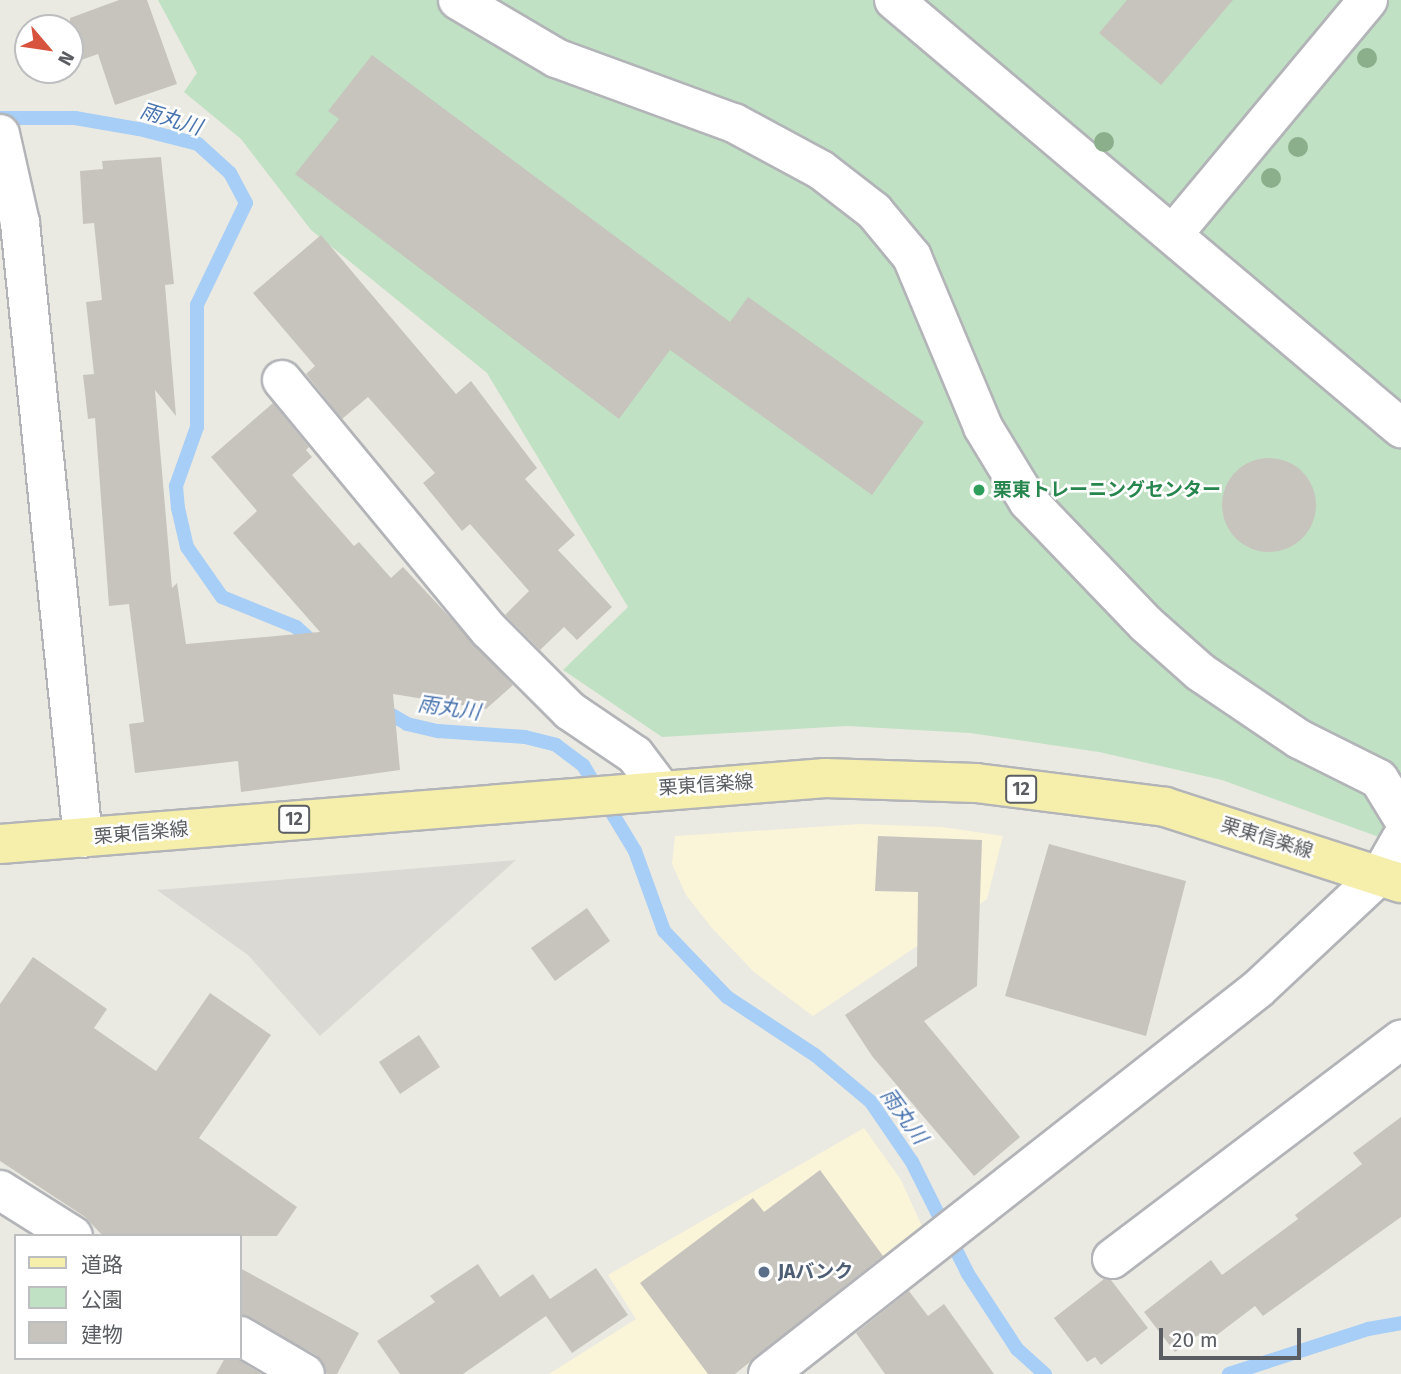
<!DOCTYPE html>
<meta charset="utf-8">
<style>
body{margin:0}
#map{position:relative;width:1401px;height:1374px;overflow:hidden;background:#ebeae2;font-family:"Fira Sans","Noto Sans JP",sans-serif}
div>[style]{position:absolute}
.commercial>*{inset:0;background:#faf4d8}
.industrial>*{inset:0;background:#dad9d4}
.green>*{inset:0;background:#c0e1c3}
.stream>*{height:14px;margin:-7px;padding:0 7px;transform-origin:7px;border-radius:7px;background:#a7cef6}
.building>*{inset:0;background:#c7c4be}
.round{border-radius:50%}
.roads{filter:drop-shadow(2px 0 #b2b4b8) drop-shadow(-2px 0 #b2b4b8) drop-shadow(0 2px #b2b4b8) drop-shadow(0 -2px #b2b4b8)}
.minor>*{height:38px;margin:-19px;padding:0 19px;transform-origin:19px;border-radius:19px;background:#fff}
.major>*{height:38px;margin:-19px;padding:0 19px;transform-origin:19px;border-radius:19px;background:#f6efac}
.trees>*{width:20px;height:20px;margin:-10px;border-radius:50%;background:#8baf8b}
.dots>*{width:19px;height:19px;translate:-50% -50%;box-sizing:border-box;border:4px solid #fff;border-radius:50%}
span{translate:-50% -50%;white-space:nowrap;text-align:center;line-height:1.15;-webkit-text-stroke:5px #fff;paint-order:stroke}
.shield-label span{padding:2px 5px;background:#fff;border:2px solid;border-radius:5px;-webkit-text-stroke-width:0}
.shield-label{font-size:18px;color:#5a5d61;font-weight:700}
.leisure-label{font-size:19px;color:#27864d;font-weight:700}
.left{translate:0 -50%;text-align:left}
.street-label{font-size:19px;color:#5a5d61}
.service-label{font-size:19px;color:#4e5e75;font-weight:700}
.water-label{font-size:21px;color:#4a74ae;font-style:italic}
.legend{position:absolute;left:14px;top:1234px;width:228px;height:126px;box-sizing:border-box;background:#fff;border:2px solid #bdbec0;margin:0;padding:9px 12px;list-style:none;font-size:21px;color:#5a5d61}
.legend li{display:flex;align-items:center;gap:14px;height:35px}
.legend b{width:35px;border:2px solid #bdbec0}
.north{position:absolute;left:14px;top:14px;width:70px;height:70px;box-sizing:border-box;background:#fff;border:2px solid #bdbec0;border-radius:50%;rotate:119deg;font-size:19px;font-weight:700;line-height:28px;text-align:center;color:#5a5d61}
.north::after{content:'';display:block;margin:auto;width:24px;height:32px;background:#d7533d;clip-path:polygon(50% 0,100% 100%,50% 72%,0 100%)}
.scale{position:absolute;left:1159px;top:1328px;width:142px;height:32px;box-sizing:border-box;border:4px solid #5a5d61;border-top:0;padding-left:9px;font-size:21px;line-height:24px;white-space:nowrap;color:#5a5d61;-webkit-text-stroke:5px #fff;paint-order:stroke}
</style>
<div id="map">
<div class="commercial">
<i style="clip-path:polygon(861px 824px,942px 827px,1003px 836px,987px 899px,813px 1016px,754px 972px,711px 927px,686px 895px,672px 864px,675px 836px)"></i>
<i style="clip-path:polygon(864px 1128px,901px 1180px,925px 1233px,735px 1374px,549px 1374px,636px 1319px,608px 1275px)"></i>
</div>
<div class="industrial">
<i style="clip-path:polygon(516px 860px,320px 1036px,248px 955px,157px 890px)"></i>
</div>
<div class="green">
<i style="clip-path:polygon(158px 0,1401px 0,1401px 845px,1222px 780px,1099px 752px,970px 733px,847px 726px,662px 737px,563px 670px,628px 607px,487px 373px,311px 230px,241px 139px,184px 92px,197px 73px)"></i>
</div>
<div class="stream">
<i style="left:0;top:118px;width:75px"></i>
<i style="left:75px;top:118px;width:65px;rotate:9.8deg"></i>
<i style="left:139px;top:129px;width:61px;rotate:14.3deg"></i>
<i style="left:198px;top:144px;width:43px;rotate:42.2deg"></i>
<i style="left:230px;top:173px;width:34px;rotate:62deg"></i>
<i style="left:246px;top:203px;width:113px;rotate:115.7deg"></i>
<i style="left:197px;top:305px;width:122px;rotate:90deg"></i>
<i style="left:197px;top:427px;width:63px;rotate:109.6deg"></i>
<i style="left:176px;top:486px;width:22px;rotate:85deg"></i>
<i style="left:178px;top:508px;width:40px;rotate:77deg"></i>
<i style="left:187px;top:547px;width:61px;rotate:55deg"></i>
<i style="left:222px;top:597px;width:80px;rotate:22.1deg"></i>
<i style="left:296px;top:627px;width:28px;rotate:42deg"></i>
<i style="left:378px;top:707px;width:34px;rotate:30deg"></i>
<i style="left:407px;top:724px;width:32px;rotate:13deg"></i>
<i style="left:438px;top:731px;width:87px;rotate:3.9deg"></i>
<i style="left:525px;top:737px;width:32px;rotate:14deg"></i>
<i style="left:556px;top:745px;width:34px;rotate:37deg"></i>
<i style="left:583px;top:765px;width:100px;rotate:58.8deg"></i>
<i style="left:635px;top:851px;width:85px;rotate:70.1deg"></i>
<i style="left:664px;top:931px;width:91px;rotate:46.3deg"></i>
<i style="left:727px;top:997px;width:105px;rotate:33.4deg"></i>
<i style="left:815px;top:1055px;width:73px;rotate:40deg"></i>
<i style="left:871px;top:1102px;width:73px;rotate:55.7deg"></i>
<i style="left:912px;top:1162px;width:125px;rotate:63.4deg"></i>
<i style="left:968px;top:1274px;width:90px;rotate:56.8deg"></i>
<i style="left:1017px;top:1349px;width:38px;rotate:42deg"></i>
<i style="left:1229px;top:1374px;width:146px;rotate:-17.9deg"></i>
<i style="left:1368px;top:1329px;width:34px;rotate:-10deg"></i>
</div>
<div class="building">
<i style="clip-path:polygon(119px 0,147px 0,177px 84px,115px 105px,98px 54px,70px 64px,70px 18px)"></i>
<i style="clip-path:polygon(1127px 0,1233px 0,1161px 85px,1099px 33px)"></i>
<i style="clip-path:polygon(372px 55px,730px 322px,748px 297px,924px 422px,872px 495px,670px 350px,619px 419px,295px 174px,339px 119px,328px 111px)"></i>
<i style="clip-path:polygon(161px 157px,174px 284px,165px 285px,176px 416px,155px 390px,172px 588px,177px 583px,186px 644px,320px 632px,233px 533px,257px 511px,211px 457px,273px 403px,309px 447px,306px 450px,312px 457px,292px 475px,354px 546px,359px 542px,391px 578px,403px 567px,513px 685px,486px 709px,393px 694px,400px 770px,241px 792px,238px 761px,135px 773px,129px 724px,144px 722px,129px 604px,109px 606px,95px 418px,88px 419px,83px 375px,94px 374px,86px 302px,102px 300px,94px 223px,83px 224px,80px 171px,103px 169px,102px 161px)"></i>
<i style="clip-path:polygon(321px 235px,456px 394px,471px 381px,537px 468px,525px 479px,575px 535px,558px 550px,612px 607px,577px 640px,564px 627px,540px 650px,505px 615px,529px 591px,470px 524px,462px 531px,423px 483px,435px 473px,368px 397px,342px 419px,306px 374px,315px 366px,253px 293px)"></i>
<i class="round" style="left:1222px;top:458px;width:94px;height:94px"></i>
<i style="clip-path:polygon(878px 836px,982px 840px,977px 986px,924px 1021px,1020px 1137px,974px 1176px,872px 1056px,845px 1015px,917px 966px,918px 892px,875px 891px)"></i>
<i style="clip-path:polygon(1049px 844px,1186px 881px,1146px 1036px,1005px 996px)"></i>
<i style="clip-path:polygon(587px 908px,610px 941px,555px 981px,531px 948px)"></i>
<i style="clip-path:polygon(33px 957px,107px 1009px,94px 1028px,156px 1071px,210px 993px,271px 1035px,199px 1138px,297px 1207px,277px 1236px,103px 1236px,85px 1217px,0 1161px,0 1004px)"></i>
<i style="clip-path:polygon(419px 1035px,440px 1067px,400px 1094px,379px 1062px)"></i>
<i style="clip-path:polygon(1401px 1117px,1401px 1217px,1263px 1316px,1255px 1306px,1205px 1344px,1198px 1335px,1175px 1352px,1144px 1312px,1211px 1260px,1222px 1275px,1298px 1219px,1295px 1215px,1362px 1164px,1353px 1153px)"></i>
<i style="clip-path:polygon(820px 1170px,883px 1256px,735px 1374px,708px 1374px,640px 1283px,753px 1198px,764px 1212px)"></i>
<i style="clip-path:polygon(478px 1264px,500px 1297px,533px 1274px,550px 1299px,596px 1268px,628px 1315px,572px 1353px,546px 1316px,463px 1374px,400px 1374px,377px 1341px,435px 1302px,430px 1296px)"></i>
<i style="clip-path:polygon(240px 1268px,359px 1333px,337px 1374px,327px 1374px,316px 1355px,240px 1314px)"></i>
<i style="clip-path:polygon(1104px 1279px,1111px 1280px,1148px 1328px,1101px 1365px,1095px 1357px,1087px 1362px,1054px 1318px)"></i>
<i style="clip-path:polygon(909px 1291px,928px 1316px,944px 1304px,994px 1374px,885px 1374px,856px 1333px)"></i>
<i style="clip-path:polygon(225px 1358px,235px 1358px,262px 1374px,216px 1374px)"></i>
</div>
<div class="roads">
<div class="minor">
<i style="left:458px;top:0;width:114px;rotate:30.6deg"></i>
<i style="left:556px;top:58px;width:189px;rotate:20.1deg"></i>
<i style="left:734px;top:123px;width:99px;rotate:28.4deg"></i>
<i style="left:821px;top:170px;width:67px;rotate:37.7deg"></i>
<i style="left:874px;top:211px;width:60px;rotate:50.4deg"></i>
<i style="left:912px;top:257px;width:184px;rotate:67.3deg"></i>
<i style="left:983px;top:427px;width:87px;rotate:58.7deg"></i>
<i style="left:1028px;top:501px;width:170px;rotate:46.2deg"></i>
<i style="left:1146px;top:624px;width:72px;rotate:41.6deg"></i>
<i style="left:1200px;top:672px;width:120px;rotate:34.1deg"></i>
<i style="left:1299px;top:739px;width:89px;rotate:26.6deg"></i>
<i style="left:1379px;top:779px;width:42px;rotate:58.6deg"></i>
<i style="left:894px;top:0;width:664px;rotate:40.17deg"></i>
<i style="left:0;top:134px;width:91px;rotate:77.3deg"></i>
<i style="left:20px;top:223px;width:618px;rotate:84.15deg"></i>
<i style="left:1174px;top:233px;width:303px;rotate:-50.2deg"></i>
<i style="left:282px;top:380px;width:325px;rotate:50.4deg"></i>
<i style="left:489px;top:630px;width:115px;rotate:45deg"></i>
<i style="left:570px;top:711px;width:78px;rotate:34.1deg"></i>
<i style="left:635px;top:755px;width:41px;rotate:52.9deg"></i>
<i style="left:0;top:1190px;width:86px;rotate:32.2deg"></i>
<i style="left:1112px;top:1259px;width:363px;rotate:-37.2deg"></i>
<i style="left:240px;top:1336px;width:75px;rotate:30.3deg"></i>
<i style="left:768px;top:1374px;width:623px;rotate:-38.16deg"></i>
<i style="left:1258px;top:989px;width:168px;rotate:-43.1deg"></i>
<i style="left:1381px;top:874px;width:40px;rotate:-60.3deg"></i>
</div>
<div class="major">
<i style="left:0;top:844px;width:828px;rotate:-4.57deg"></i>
<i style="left:825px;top:778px;width:151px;rotate:1.9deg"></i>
<i style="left:976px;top:783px;width:191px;rotate:7.2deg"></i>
<i style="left:1165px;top:807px;width:248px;rotate:17.9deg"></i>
</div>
</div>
<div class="trees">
<i style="left:1367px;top:58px"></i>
<i style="left:1104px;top:142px"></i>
<i style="left:1298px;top:147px"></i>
<i style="left:1271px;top:178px"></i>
</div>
<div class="dots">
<i style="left:979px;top:490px;background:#2e9e5b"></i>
<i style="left:764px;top:1272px;background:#5c6f8a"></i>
</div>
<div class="shield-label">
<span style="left:1021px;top:789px">12</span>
<span style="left:294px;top:819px">12</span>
</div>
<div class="leisure-label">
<span class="left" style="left:993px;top:490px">栗東トレーニングセンター</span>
</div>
<div class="street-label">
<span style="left:706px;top:785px;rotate:-4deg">栗東信楽線</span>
<span style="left:141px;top:833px;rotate:-5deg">栗東信楽線</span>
<span style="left:1267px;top:838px;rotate:17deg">栗東信楽線</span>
</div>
<div class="service-label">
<span class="left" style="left:778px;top:1272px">JAバンク</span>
</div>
<div class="water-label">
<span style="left:171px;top:119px;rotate:17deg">雨丸川</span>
<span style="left:449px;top:708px;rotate:8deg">雨丸川</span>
<span style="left:904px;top:1116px;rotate:54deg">雨丸川</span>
</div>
<ul class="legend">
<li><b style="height:9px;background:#f6efac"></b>道路</li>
<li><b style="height:19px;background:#c0e1c3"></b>公園</li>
<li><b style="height:19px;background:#c7c4be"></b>建物</li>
</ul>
<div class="north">N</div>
<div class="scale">20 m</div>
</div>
